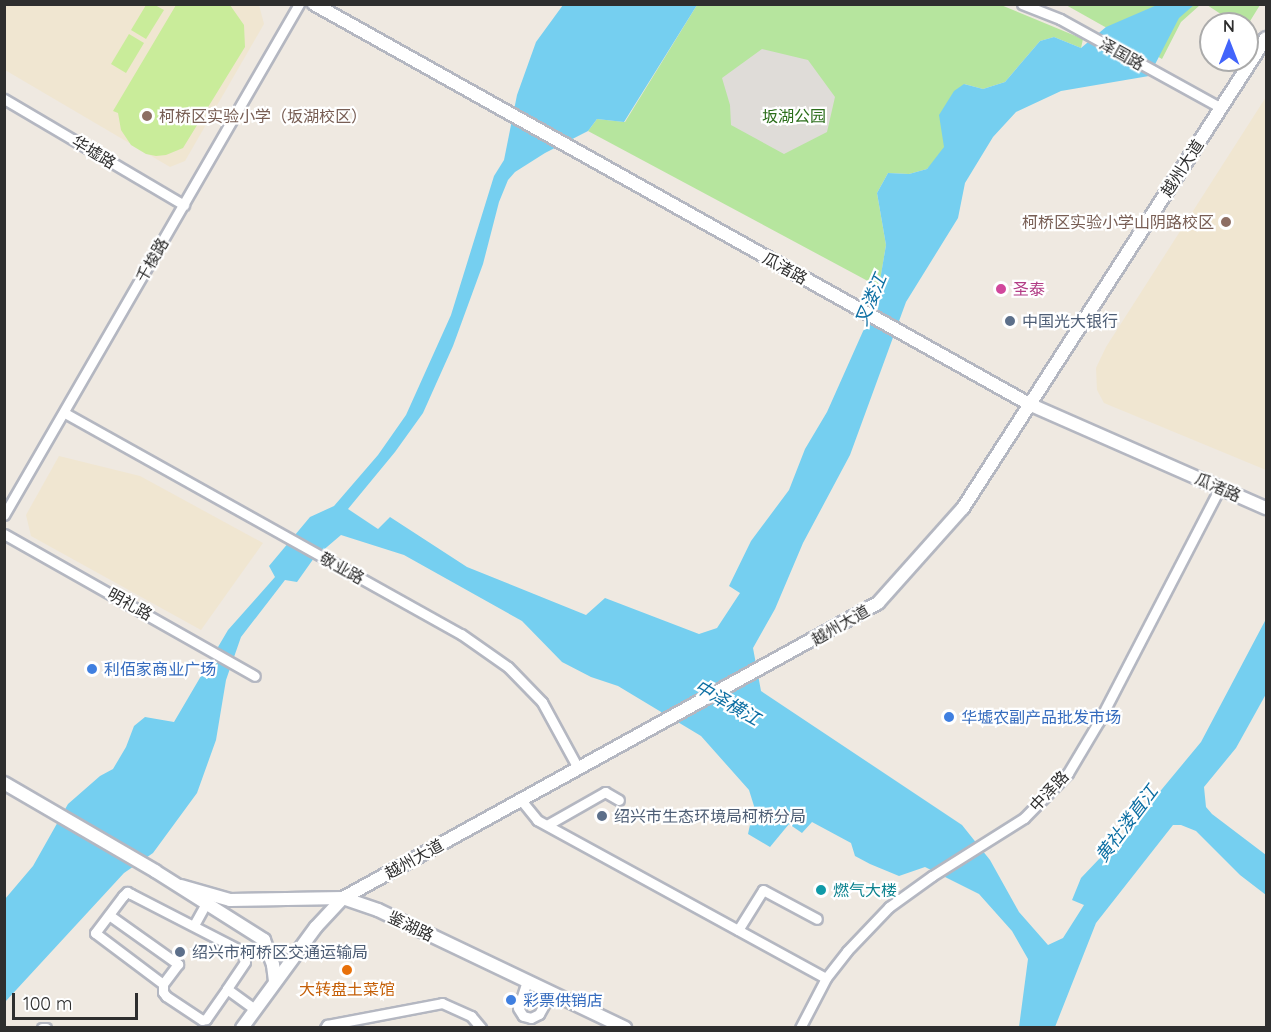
<!DOCTYPE html>
<meta charset="utf-8">
<style>
body{margin:0}
#map{position:relative;width:1271px;height:1032px;overflow:hidden;background:#efe9e1;font-family:Quicksand,"Noto Sans SC",sans-serif}
div>[style]{position:absolute}
.education>*{inset:0;background:#f0e6d1}
.green>*{inset:0;background:#b6e59e}
.pitch>*{inset:0;background:#c9ec9a}
.plaza>*{inset:0;background:#dfdcd8}
.water>*{inset:0;background:#75cff0}
.roads{filter:drop-shadow(2px 0 #b4b7c1) drop-shadow(-2px 0 #b4b7c1) drop-shadow(0 2px #b4b7c1) drop-shadow(0 -2px #b4b7c1)}
.street>*{height:9px;margin:-4.5px;padding:0 4.5px;transform-origin:4.5px;border-radius:4.5px;background:#fff}
.secondary>*{height:12px;margin:-6px;padding:0 6px;transform-origin:6px;border-radius:6px;background:#fff}
.dots>*{width:16px;height:16px;translate:-50% -50%;box-sizing:border-box;border:3px solid #fff;border-radius:50%}
span{translate:-50% -50%;white-space:nowrap;text-align:center;line-height:1.15;-webkit-text-stroke:4.5px #fff;paint-order:stroke}
.street-label{font-size:16px;color:#2e2e2e}
.education-label{font-size:16px;color:#785e54}
.left{translate:0 -50%;text-align:left}
.right{translate:-100% -50%;text-align:right}
.park-label{font-size:16px;color:#2c6e1b}
.hotel-label{font-size:16px;color:#b23c85}
.service-label{font-size:16px;color:#4e5e75}
.shop-label{font-size:16px;color:#366cbe}
.culture-label{font-size:16px;color:#0d838f}
.food-label{font-size:16px;color:#c56008}
.water-label{font-size:18px;color:#0d6fa3;font-style:italic}
.frame{position:absolute;inset:0;border:6px solid #2e2e2e;pointer-events:none}
.north{position:absolute;left:1199px;top:12px;width:60px;height:60px;box-sizing:border-box;background:#fff;border:2px solid #ababab;border-radius:50%;rotate:0deg;font-size:16px;font-weight:700;line-height:24px;text-align:center;color:#2e2e2e}
.north::after{content:'';display:block;margin:auto;width:21px;height:27px;background:#4264fb;clip-path:polygon(50% 0,100% 100%,50% 72%,0 100%)}
.scale{position:absolute;left:12px;top:993px;width:126px;height:27px;box-sizing:border-box;border:3px solid #2e2e2e;border-top:0;padding-left:8px;font-size:18px;line-height:21px;white-space:nowrap;color:#2e2e2e;-webkit-text-stroke:4px #fff;paint-order:stroke}
</style>
<div id="map">
<div class="education">
<i style="clip-path:polygon(5px 5px,259px 5px,264px 24px,185px 161px,170px 167px,5px 70px)"></i>
<i style="clip-path:polygon(1266px 97px,1266px 470px,1104px 403px,1097px 390px,1096px 368px,1106px 347px)"></i>
<i style="clip-path:polygon(59px 456px,140px 476px,263px 543px,201px 630px,31px 536px,26px 515px)"></i>
</div>
<div class="green">
<i style="clip-path:polygon(697px 5px,1001px 5px,1083px 39px,1081px 48px,1054px 37px,1040px 41px,1005px 82px,983px 89px,964px 84px,945px 151px,927px 169px,909px 174px,888px 173px,877px 193px,886px 245px,879px 287px,588px 131px,597px 119px,625px 122px)"></i>
<i style="clip-path:polygon(1066px 5px,1200px 5px,1181px 22px,1162px 59px)"></i>
<i style="clip-path:polygon(1207px 5px,1260px 5px,1247px 26px,1247px 24px,1236px 24px)"></i>
</div>
<div class="pitch">
<i style="clip-path:polygon(146px 5px,155px 5px,164px 10px,146px 39px,131px 30px)"></i>
<i style="clip-path:polygon(176px 5px,230px 5px,244px 25px,245px 47px,183px 148px,166px 155px,156px 156px,146px 154px,131px 145px,121px 130px,118px 113px,113px 111px)"></i>
<i style="clip-path:polygon(129px 34px,144px 43px,126px 73px,111px 64px)"></i>
</div>
<div class="plaza">
<i style="clip-path:polygon(762px 49px,808px 60px,835px 97px,827px 132px,784px 154px,731px 125px,730px 105px,722px 78px)"></i>
</div>
<div class="water">
<i style="clip-path:polygon(563px 5px,697px 5px,624px 122px,597px 119px,588px 131px,545px 153px,515px 172px,508px 180px,499px 202px,483px 264px,453px 346px,423px 413px,395px 452px,348px 509px,378px 529px,390px 517px,467px 567px,586px 615px,605px 598px,699px 634px,717px 628px,740px 593px,729px 586px,751px 541px,789px 490px,805px 449px,827px 412px,864px 329px,878px 292px,886px 245px,877px 193px,888px 173px,909px 174px,927px 169px,944px 147px,939px 115px,954px 91px,964px 84px,983px 89px,1005px 82px,1040px 41px,1054px 37px,1081px 48px,1106px 27px,1157px 5px,1194px 5px,1179px 18px,1149px 76px,1061px 91px,1016px 112px,993px 137px,965px 183px,958px 218px,906px 302px,850px 455px,803px 543px,775px 609px,753px 648px,761px 691px,962px 825px,990px 860px,1019px 912px,1048px 945px,1063px 938px,1084px 905px,1072px 900px,1081px 878px,1138px 818px,1201px 742px,1266px 619px,1266px 694px,1236px 748px,1204px 787px,1206px 807px,1212px 814px,1266px 855px,1266px 895px,1240px 875px,1196px 831px,1181px 825px,1173px 825px,1096px 923px,1055px 1027px,1019px 1027px,1028px 959px,1012px 931px,979px 894px,925px 867px,899px 876px,870px 864px,855px 856px,851px 843px,812px 822px,802px 833px,789px 824px,770px 847px,748px 834px,754px 806px,749px 790px,701px 736px,618px 686px,591px 677px,562px 662px,522px 621px,404px 555px,341px 535px,314px 558px,297px 582px,285px 580px,241px 637px,226px 680px,216px 740px,197px 793px,153px 853px,124px 873px,5px 1002px,5px 899px,33px 866px,68px 804px,100px 776px,113px 769px,126px 747px,134px 726px,145px 717px,174px 722px,228px 630px,275px 577px,269px 566px,310px 517px,334px 506px,378px 455px,406px 415px,451px 315px,494px 176px,504px 160px,517px 95px,536px 42px)"></i>
</div>
<div class="roads">
<div class="street">
<i style="left:1022px;top:4px;width:41px;rotate:21.5deg"></i>
<i style="left:1060px;top:19px;width:184px;rotate:28.9deg"></i>
<i style="left:4px;top:99px;width:209px;rotate:30.5deg"></i>
<i style="left:65px;top:413px;width:453px;rotate:29.2deg"></i>
<i style="left:461px;top:634px;width:57px;rotate:35.1deg"></i>
<i style="left:508px;top:667px;width:49px;rotate:45.8deg"></i>
<i style="left:542px;top:702px;width:75px;rotate:61.4deg"></i>
<i style="left:4px;top:515px;width:590px;rotate:-60deg"></i>
<i style="left:4px;top:534px;width:288px;rotate:29.5deg"></i>
<i style="left:521px;top:800px;width:26px;rotate:51deg"></i>
<i style="left:537px;top:820px;width:329px;rotate:28.7deg"></i>
<i style="left:547px;top:825px;width:67px;rotate:-29.6deg"></i>
<i style="left:605px;top:792px;width:16px;rotate:30deg"></i>
<i style="left:109px;top:915px;width:85px;rotate:35.4deg"></i>
<i style="left:178px;top:964px;width:25px;rotate:127deg"></i>
<i style="left:194px;top:925px;width:25px;rotate:-61deg"></i>
<i style="left:738px;top:930px;width:47px;rotate:-58deg"></i>
<i style="left:763px;top:890px;width:61px;rotate:28.2deg"></i>
<i style="left:527px;top:981px;width:28px;rotate:108deg"></i>
<i style="left:518px;top:1008px;width:9px;rotate:58deg"></i>
<i style="left:523px;top:1016px;width:8px;rotate:14deg"></i>
<i style="left:531px;top:1018px;width:9px;rotate:-27deg"></i>
<i style="left:539px;top:1014px;width:25px;rotate:-61deg"></i>
<i style="left:227px;top:989px;width:37px;rotate:125deg"></i>
<i style="left:206px;top:1019px;width:4px;rotate:166deg"></i>
<i style="left:202px;top:1020px;width:43px;rotate:-146.3deg"></i>
<i style="left:166px;top:996px;width:5px;rotate:-127deg"></i>
<i style="left:163px;top:992px;width:8px;rotate:-90deg"></i>
<i style="left:163px;top:984px;width:85px;rotate:-143.1deg"></i>
<i style="left:95px;top:933px;width:46px;rotate:-52.9deg"></i>
<i style="left:123px;top:896px;width:6px;rotate:-45deg"></i>
<i style="left:127px;top:892px;width:4px;rotate:27deg"></i>
<i style="left:131px;top:894px;width:125px;rotate:27.2deg"></i>
<i style="left:242px;top:951px;width:11px;rotate:75deg"></i>
<i style="left:245px;top:962px;width:32px;rotate:124deg"></i>
<i style="left:227px;top:989px;width:34px;rotate:36deg"></i>
<i style="left:42px;top:1028px;width:4px"></i>
<i style="left:325px;top:1028px;width:4px;rotate:-56deg"></i>
<i style="left:327px;top:1025px;width:117px;rotate:-10.8deg"></i>
<i style="left:442px;top:1003px;width:32px;rotate:24deg"></i>
<i style="left:471px;top:1016px;width:16px;rotate:50deg"></i>
<i style="left:800px;top:1028px;width:56px;rotate:-62.5deg"></i>
<i style="left:826px;top:978px;width:34px;rotate:-52deg"></i>
<i style="left:847px;top:951px;width:61px;rotate:-46.3deg"></i>
<i style="left:889px;top:907px;width:53px;rotate:-35.8deg"></i>
<i style="left:932px;top:876px;width:109px;rotate:-32.2deg"></i>
<i style="left:1024px;top:818px;width:63px;rotate:-45.6deg"></i>
<i style="left:1068px;top:773px;width:61px;rotate:-59.2deg"></i>
<i style="left:1099px;top:721px;width:263px;rotate:-62.6deg"></i>
</div>
<div class="secondary">
<i style="left:314px;top:4px;width:822px;rotate:29.22deg"></i>
<i style="left:1031px;top:405px;width:257px;rotate:23.7deg"></i>
<i style="left:4px;top:783px;width:175px;rotate:30.2deg"></i>
<i style="left:155px;top:871px;width:129px;rotate:32.3deg"></i>
<i style="left:264px;top:940px;width:27px;rotate:70deg"></i>
<i style="left:273px;top:965px;width:17px;rotate:83deg"></i>
<i style="left:181px;top:886px;width:51px;rotate:15.9deg"></i>
<i style="left:230px;top:900px;width:113px;rotate:-1deg"></i>
<i style="left:343px;top:898px;width:37px;rotate:19deg"></i>
<i style="left:378px;top:910px;width:274px;rotate:25.5deg"></i>
<i style="left:242px;top:1028px;width:125px;rotate:-53.8deg"></i>
<i style="left:316px;top:927px;width:40px;rotate:-47deg"></i>
<i style="left:343px;top:898px;width:611px;rotate:-28.87deg"></i>
<i style="left:878px;top:603px;width:127px;rotate:-48.2deg"></i>
<i style="left:963px;top:508px;width:559px;rotate:-57.19deg"></i>
</div>
</div>
<div class="dots">
<i style="left:147px;top:116px;background:#8d6e63"></i>
<i style="left:1226px;top:222px;background:#8d6e63"></i>
<i style="left:1001px;top:289px;background:#d1479c"></i>
<i style="left:1010px;top:321px;background:#5c6f8a"></i>
<i style="left:92px;top:669px;background:#3f7fe0"></i>
<i style="left:949px;top:717px;background:#3f7fe0"></i>
<i style="left:602px;top:816px;background:#5c6f8a"></i>
<i style="left:821px;top:890px;background:#0f9aa8"></i>
<i style="left:180px;top:952px;background:#5c6f8a"></i>
<i style="left:347px;top:970px;background:#e8710a"></i>
<i style="left:511px;top:1000px;background:#3f7fe0"></i>
</div>
<div class="street-label">
<span style="left:1122px;top:54px;rotate:29deg">泽国路</span>
<span style="left:94px;top:152px;rotate:31deg">华墟路</span>
<span style="left:1182px;top:168px;rotate:-57deg">越州大道</span>
<span style="left:152px;top:260px;rotate:-60deg">千梭路</span>
<span style="left:785px;top:268px;rotate:29deg">瓜渚路</span>
<span style="left:1218px;top:487px;rotate:24deg">瓜渚路</span>
<span style="left:342px;top:568px;rotate:29deg">敬业路</span>
<span style="left:130px;top:604px;rotate:29deg">明礼路</span>
<span style="left:840px;top:625px;rotate:-30deg">越州大道</span>
<span style="left:1049px;top:791px;rotate:-47deg">中泽路</span>
<span style="left:414px;top:859px;rotate:-29deg">越州大道</span>
<span style="left:411px;top:926px;rotate:25deg">鉴湖路</span>
</div>
<div class="education-label">
<span class="left" style="left:159px;top:116px">柯桥区实验小学（坂湖校区）</span>
<span class="right" style="left:1214px;top:222px">柯桥区实验小学山阴路校区</span>
</div>
<div class="park-label">
<span style="left:794px;top:116px">坂湖公园</span>
</div>
<div class="hotel-label">
<span class="left" style="left:1013px;top:289px">圣泰</span>
</div>
<div class="service-label">
<span class="left" style="left:1022px;top:321px">中国光大银行</span>
<span class="left" style="left:614px;top:816px">绍兴市生态环境局柯桥分局</span>
<span class="left" style="left:192px;top:952px">绍兴市柯桥区交通运输局</span>
</div>
<div class="shop-label">
<span class="left" style="left:104px;top:669px">利佰家商业广场</span>
<span class="left" style="left:961px;top:717px">华墟农副产品批发市场</span>
<span class="left" style="left:523px;top:1000px">彩票供销店</span>
</div>
<div class="culture-label">
<span class="left" style="left:833px;top:890px">燃气大楼</span>
</div>
<div class="food-label">
<span style="left:347px;top:989px">大转盘土菜馆</span>
</div>
<div class="water-label">
<span style="left:871px;top:300px;rotate:-67deg">叉溇江</span>
<span style="left:727px;top:703px;rotate:30deg">中泽横江</span>
<span style="left:1127px;top:824px;rotate:-53deg">黄社溇直江</span>
</div>
<div class="frame"></div>
<div class="north">N</div>
<div class="scale">100 m</div>
</div>
